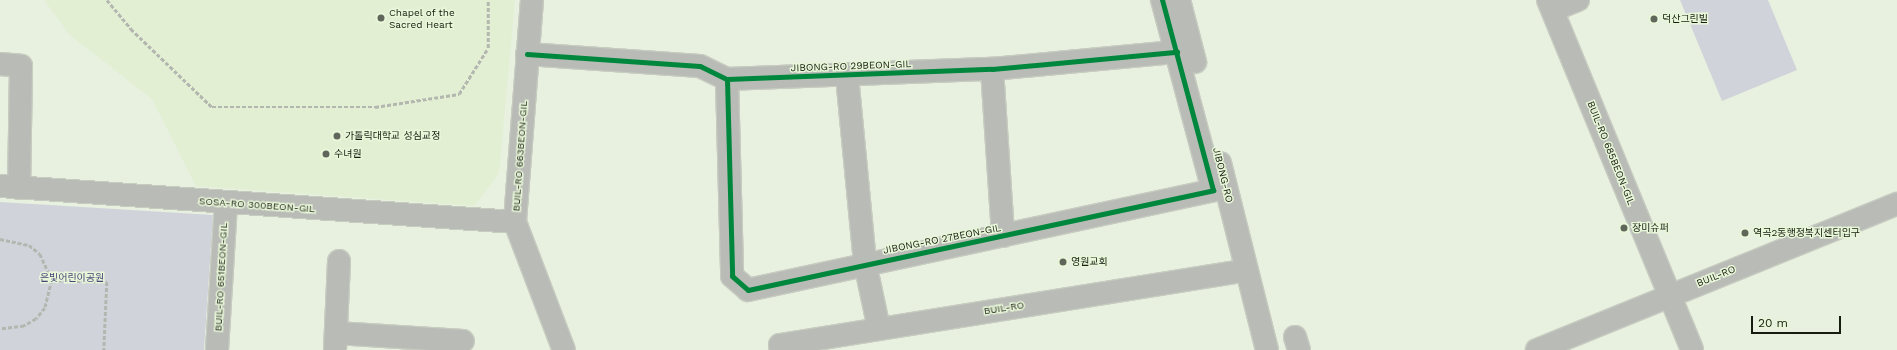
<!DOCTYPE html>
<meta charset="utf-8">
<style>
body{margin:0}
#map{position:relative;width:1897px;height:350px;overflow:hidden;background:#e8f0e0;font-family:"Work Sans","Noto Sans KR",sans-serif}
div>[style]{position:absolute}
.built>*{inset:0;background:#e2efd3}
.green>*{inset:0;background:#d0d4da}
.path>*{height:2.5px;margin-top:-1.25px;transform-origin:0;background:repeating-linear-gradient(90deg,#b4b7b0 0 4px,transparent 0 6px)}
.roads{filter:drop-shadow(1px 0 #c7ccc1) drop-shadow(-1px 0 #c7ccc1) drop-shadow(0 1px #c7ccc1) drop-shadow(0 -1px #c7ccc1)}
.minor>*{height:22px;margin:-11px;padding:0 11px;transform-origin:11px;border-radius:11px;background:#b9bcb6}
.cycleway>*{height:5px;margin:-2.5px;padding:0 2.5px;transform-origin:2.5px;border-radius:2.5px;background:#00873e}
.dots>*{width:11px;height:11px;translate:-50% -50%;box-sizing:border-box;border:2px solid #e9f7d9;border-radius:50%}
span{translate:-50% -50%;white-space:nowrap;text-align:center;line-height:1.15;-webkit-text-stroke:3px #e9f7d9;paint-order:stroke}
.poi-label{font-size:10px;color:#171c11}
.left{translate:0 -50%;text-align:left}
.street-label{font-size:10px;color:#171c11}
.park-label{font-size:10px;color:#47467a}
.scale{position:absolute;left:1751px;top:316px;width:90px;height:18px;box-sizing:border-box;border:2px solid #171c11;border-top:0;padding-left:5px;font-size:12px;line-height:14px;white-space:nowrap;color:#171c11;-webkit-text-stroke:3px #e9f7d9;paint-order:stroke}
</style>
<div id="map">
<div class="built">
<i style="clip-path:polygon(44px 0,515px 0,499px 173px,474px 206px,196px 186px,152px 99px,70px 35px)"></i>
</div>
<div class="green">
<i style="clip-path:polygon(1680px 0,1768px 0,1797px 70px,1722px 101px)"></i>
<i style="clip-path:polygon(0 202px,213px 215px,204px 350px,0 350px)"></i>
</div>
<div class="path">
<i style="left:107px;top:0;width:38px;rotate:50deg"></i>
<i style="left:131px;top:29px;width:112px;rotate:43.9deg"></i>
<i style="left:212px;top:107px;width:163px"></i>
<i style="left:375px;top:107px;width:85px;rotate:-8.8deg"></i>
<i style="left:459px;top:94px;width:54px;rotate:-57.8deg"></i>
<i style="left:488px;top:48px;width:48px;rotate:-90deg"></i>
<i style="left:0;top:239px;width:30px;rotate:12deg"></i>
<i style="left:29px;top:245px;width:14px;rotate:39deg"></i>
<i style="left:40px;top:254px;width:29px;rotate:65deg"></i>
<i style="left:52px;top:280px;width:29px;rotate:104deg"></i>
<i style="left:45px;top:308px;width:14px;rotate:129deg"></i>
<i style="left:36px;top:319px;width:14px;rotate:150deg"></i>
<i style="left:24px;top:326px;width:24px;rotate:173deg"></i>
<i style="left:52px;top:280px;width:55px;rotate:2.1deg"></i>
<i style="left:107px;top:282px;width:68px;rotate:92.5deg"></i>
</div>
<div class="roads">
<div class="minor">
<i style="left:532px;top:0;width:223px;rotate:94.4deg"></i>
<i style="left:515px;top:222px;width:137px;rotate:69.1deg"></i>
<i style="left:1179px;top:0;width:64px;rotate:75.5deg"></i>
<i style="left:1548px;top:0;width:378px;rotate:67.6deg"></i>
<i style="left:1553px;top:10px;width:27px;rotate:-22deg"></i>
<i style="left:527px;top:54px;width:173px;rotate:4deg"></i>
<i style="left:700px;top:66px;width:30px;rotate:26deg"></i>
<i style="left:727px;top:79px;width:265px;rotate:-2.2deg"></i>
<i style="left:992px;top:69px;width:186px;rotate:-5.3deg"></i>
<i style="left:0;top:64px;width:21px;rotate:5deg"></i>
<i style="left:21px;top:66px;width:122px;rotate:90.9deg"></i>
<i style="left:992px;top:69px;width:167px;rotate:86.2deg"></i>
<i style="left:847px;top:76px;width:188px;rotate:84.5deg"></i>
<i style="left:865px;top:263px;width:67px;rotate:78deg"></i>
<i style="left:727px;top:79px;width:197px;rotate:88.5deg"></i>
<i style="left:732px;top:276px;width:21px;rotate:41deg"></i>
<i style="left:748px;top:290px;width:476px;rotate:-12.1deg"></i>
<i style="left:1213px;top:190px;width:197px;rotate:-105deg"></i>
<i style="left:1220px;top:163px;width:193px;rotate:75.9deg"></i>
<i style="left:0;top:186px;width:516px;rotate:4deg"></i>
<i style="left:336px;top:333px;width:127px;rotate:3.6deg"></i>
<i style="left:1295px;top:337px;width:14px;rotate:73deg"></i>
<i style="left:217px;top:350px;width:147px;rotate:-86.5deg"></i>
<i style="left:335px;top:350px;width:89px;rotate:-87.4deg"></i>
<i style="left:781px;top:350px;width:5px;rotate:-101deg"></i>
<i style="left:780px;top:345px;width:460px;rotate:-9.1deg"></i>
<i style="left:1537px;top:350px;width:388px;rotate:-22.1deg"></i>
</div>
</div>
<div class="cycleway">
<i style="left:527px;top:54px;width:173px;rotate:4deg"></i>
<i style="left:700px;top:66px;width:30px;rotate:26deg"></i>
<i style="left:727px;top:79px;width:265px;rotate:-2.2deg"></i>
<i style="left:992px;top:69px;width:186px;rotate:-5.3deg"></i>
<i style="left:727px;top:79px;width:197px;rotate:88.5deg"></i>
<i style="left:732px;top:276px;width:21px;rotate:41deg"></i>
<i style="left:748px;top:290px;width:476px;rotate:-12.1deg"></i>
<i style="left:1213px;top:190px;width:197px;rotate:-105deg"></i>
</div>
<div class="dots">
<i style="left:381px;top:18px;background:#606659"></i>
<i style="left:1654px;top:19px;background:#606659"></i>
<i style="left:337px;top:136px;background:#606659"></i>
<i style="left:326px;top:154px;background:#606659"></i>
<i style="left:1624px;top:228px;background:#606659"></i>
<i style="left:1745px;top:233px;background:#606659"></i>
<i style="left:1063px;top:262px;background:#606659"></i>
</div>
<div class="poi-label">
<span class="left" style="left:389px;top:18px">Chapel of the<br>Sacred Heart</span>
<span class="left" style="left:1662px;top:19px">덕산그린빌</span>
<span class="left" style="left:345px;top:136px">가톨릭대학교 성심교정</span>
<span class="left" style="left:334px;top:154px">수녀원</span>
<span class="left" style="left:1632px;top:228px">장미슈퍼</span>
<span class="left" style="left:1753px;top:233px">역곡2동행정복지센터입구</span>
<span class="left" style="left:1071px;top:262px">영원교회</span>
</div>
<div class="street-label">
<span style="left:851px;top:66px;rotate:-2deg">JIBONG-RO 29BEON-GIL</span>
<span style="left:1611px;top:153px;rotate:68deg">BUIL-RO 685BEON-GIL</span>
<span style="left:520px;top:156px;rotate:-86deg">BUIL-RO 663BEON-GIL</span>
<span style="left:1223px;top:175px;rotate:76deg">JIBONG-RO</span>
<span style="left:257px;top:205px;rotate:4deg">SOSA-RO 300BEON-GIL</span>
<span style="left:942px;top:239px;rotate:-11deg">JIBONG-RO 27BEON-GIL</span>
<span style="left:1716px;top:276px;rotate:-22deg">BUIL-RO</span>
<span style="left:221px;top:277px;rotate:-87deg">BUIL-RO 651BEON-GIL</span>
<span style="left:1004px;top:308px;rotate:-9deg">BUIL-RO</span>
</div>
<div class="park-label">
<span style="left:72px;top:278px">은빛어린이공원</span>
</div>
<div class="scale">20 m</div>
</div>
